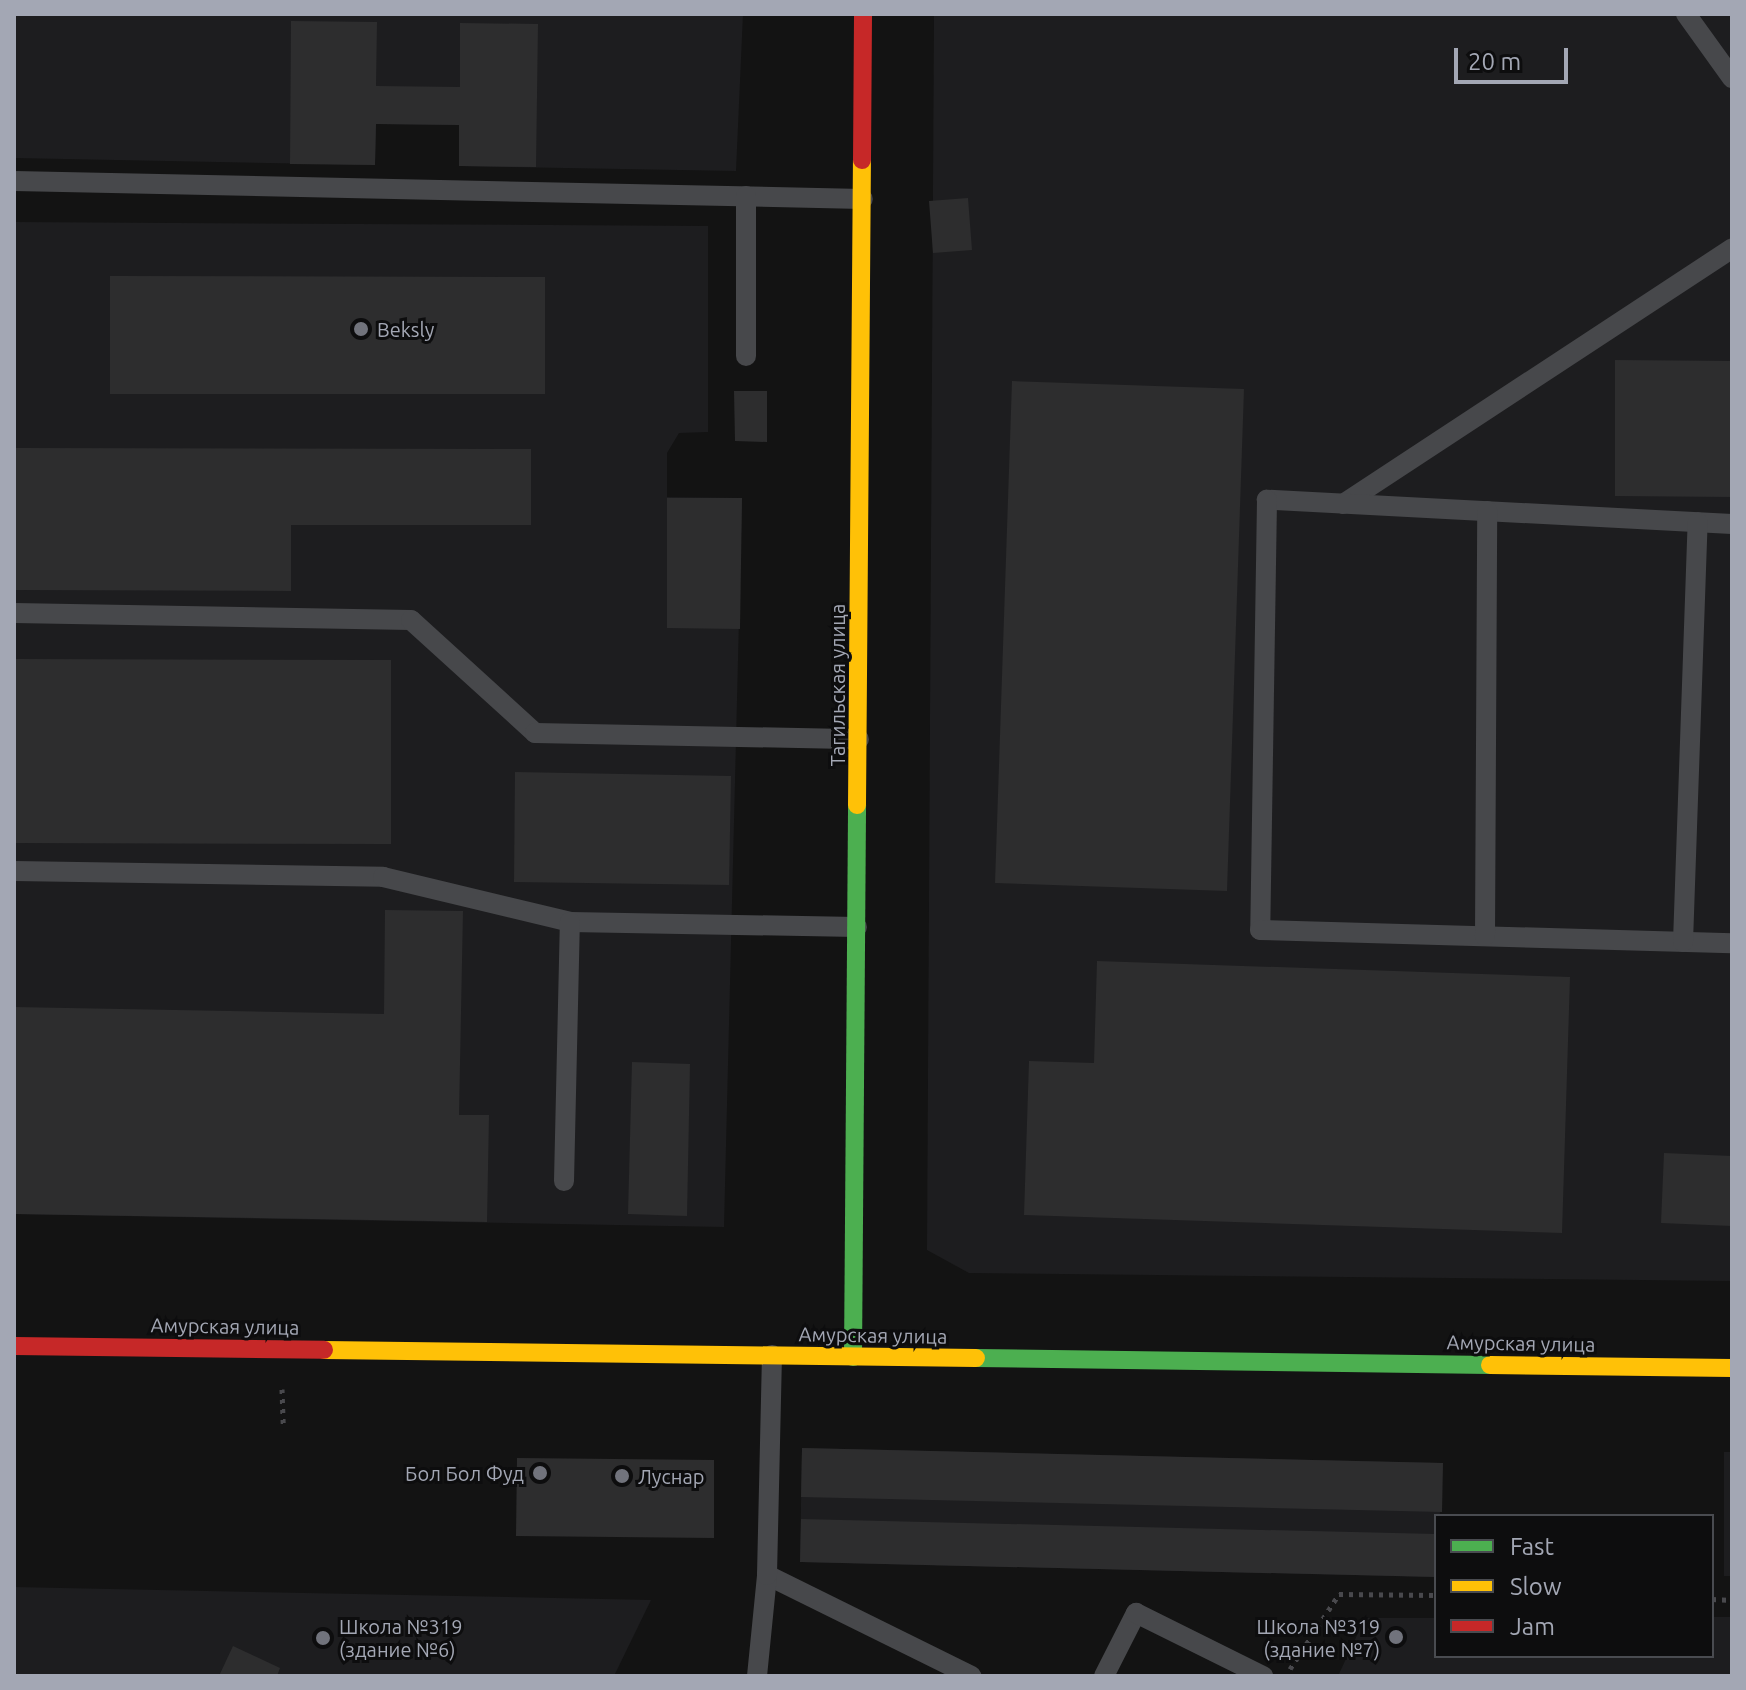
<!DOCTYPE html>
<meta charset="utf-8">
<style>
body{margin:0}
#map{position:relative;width:1746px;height:1690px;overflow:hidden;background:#131313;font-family:Ubuntu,sans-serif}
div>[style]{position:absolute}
.built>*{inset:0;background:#1d1d1f}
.building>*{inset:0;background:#2d2d2e}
.path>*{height:5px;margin-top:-2.5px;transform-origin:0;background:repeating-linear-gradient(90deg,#49494d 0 4px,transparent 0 10px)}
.lane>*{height:20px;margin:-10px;padding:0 10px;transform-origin:10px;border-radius:10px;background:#47484b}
.fast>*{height:18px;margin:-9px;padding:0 9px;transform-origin:9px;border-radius:9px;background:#4caf50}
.slow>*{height:18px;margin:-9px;padding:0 9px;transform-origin:9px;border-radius:9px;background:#ffc107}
.jam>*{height:18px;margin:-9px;padding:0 9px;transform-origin:9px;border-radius:9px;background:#c62828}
.dots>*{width:22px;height:22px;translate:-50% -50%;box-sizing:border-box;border:4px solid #0d0d0e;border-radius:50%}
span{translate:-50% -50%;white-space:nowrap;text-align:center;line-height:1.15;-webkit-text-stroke:6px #0d0d0e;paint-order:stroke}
.poi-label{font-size:20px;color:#a3a7b4}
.left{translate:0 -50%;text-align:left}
.right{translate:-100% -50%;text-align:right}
.street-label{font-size:20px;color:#a3a7b4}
.frame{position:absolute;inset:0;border:16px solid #a3a7b4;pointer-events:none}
.legend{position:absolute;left:1434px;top:1514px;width:280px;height:144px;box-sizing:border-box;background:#0d0d0e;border:2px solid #494b50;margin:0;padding:10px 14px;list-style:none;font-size:24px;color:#a3a7b4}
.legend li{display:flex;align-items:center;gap:16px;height:40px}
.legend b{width:40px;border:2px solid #494b50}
.scale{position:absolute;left:1454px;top:48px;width:114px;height:36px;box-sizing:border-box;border:4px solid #a3a7b4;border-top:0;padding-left:10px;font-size:24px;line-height:28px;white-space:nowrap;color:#a3a7b4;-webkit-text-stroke:6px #0d0d0e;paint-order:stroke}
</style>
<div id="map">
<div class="built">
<i style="clip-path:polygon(14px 14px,743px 14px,736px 171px,459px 166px,459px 125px,376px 124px,375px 165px,14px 158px)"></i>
<i style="clip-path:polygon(934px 14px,1732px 14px,1732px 1281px,969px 1273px,927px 1250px)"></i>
<i style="clip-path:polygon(14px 222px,708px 226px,708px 432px,679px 433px,667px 453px,667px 497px,742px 498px,724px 1227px,14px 1214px)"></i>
<i style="clip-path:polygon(802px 1448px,1443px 1463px,1436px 1577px,800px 1562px)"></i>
<i style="clip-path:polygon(1724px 1452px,1732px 1452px,1732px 1576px,1724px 1576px)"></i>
<i style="clip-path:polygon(14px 1587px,651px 1600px,614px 1676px,14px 1676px)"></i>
<i style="clip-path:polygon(1712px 1617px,1732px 1617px,1732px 1676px,1338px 1676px,1365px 1618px,1436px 1618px,1436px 1656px,1712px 1656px)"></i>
</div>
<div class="building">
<i style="clip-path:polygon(291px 21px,377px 22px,376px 86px,460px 87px,460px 23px,538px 24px,536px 167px,459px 166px,459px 125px,376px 124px,375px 165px,290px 164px)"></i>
<i style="clip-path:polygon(968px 198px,972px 250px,933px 253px,929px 201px)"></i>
<i style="clip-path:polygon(110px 276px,545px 277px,545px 394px,110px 394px)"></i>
<i style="clip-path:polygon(1615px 360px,1732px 361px,1732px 497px,1615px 496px)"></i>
<i style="clip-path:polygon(1012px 381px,1244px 389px,1227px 891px,995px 883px)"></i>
<i style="clip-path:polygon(734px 391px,767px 391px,767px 442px,735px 441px)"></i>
<i style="clip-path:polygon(14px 448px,531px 449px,531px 525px,291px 525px,291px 591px,14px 590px)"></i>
<i style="clip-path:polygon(667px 498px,742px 498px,740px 629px,667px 628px)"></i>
<i style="clip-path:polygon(14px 659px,391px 660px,391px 844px,14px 843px)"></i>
<i style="clip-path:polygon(515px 772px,731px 776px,729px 885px,514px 882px)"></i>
<i style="clip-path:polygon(385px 910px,463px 911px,459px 1115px,489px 1115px,487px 1222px,14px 1214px,14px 1007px,384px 1014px)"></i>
<i style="clip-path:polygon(1097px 961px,1570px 977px,1562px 1233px,1024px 1215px,1029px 1061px,1094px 1063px)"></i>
<i style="clip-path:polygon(632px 1062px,690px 1064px,687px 1216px,628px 1214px)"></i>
<i style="clip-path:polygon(1664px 1153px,1732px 1156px,1732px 1226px,1661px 1223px)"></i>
<i style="clip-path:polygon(802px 1448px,1443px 1463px,1442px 1512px,801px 1497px)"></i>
<i style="clip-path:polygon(517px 1458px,714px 1460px,714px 1538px,516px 1536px)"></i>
<i style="clip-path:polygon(801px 1519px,1436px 1534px,1436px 1577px,800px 1562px)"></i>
<i style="clip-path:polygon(233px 1646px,280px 1668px,277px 1676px,219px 1676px)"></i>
</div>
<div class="path">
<i style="left:282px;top:1389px;width:36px;rotate:88deg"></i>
<i style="left:1712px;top:1599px;width:20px;rotate:3deg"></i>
<i style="left:1290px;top:1669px;width:90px;rotate:-56.8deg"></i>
<i style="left:1339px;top:1594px;width:97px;rotate:0.6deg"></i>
</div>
<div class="lane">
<i style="left:1686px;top:14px;width:79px;rotate:54.3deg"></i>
<i style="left:14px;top:181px;width:849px;rotate:1.21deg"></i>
<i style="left:746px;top:196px;width:160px;rotate:90deg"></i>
<i style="left:1343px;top:504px;width:466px;rotate:-33.3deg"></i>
<i style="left:1732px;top:524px;width:466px;rotate:-177deg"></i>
<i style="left:1267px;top:500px;width:430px;rotate:90.9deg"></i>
<i style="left:1260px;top:930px;width:472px;rotate:1.6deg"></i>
<i style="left:14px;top:613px;width:397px;rotate:1deg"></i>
<i style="left:411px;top:620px;width:168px;rotate:42.3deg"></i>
<i style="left:535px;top:733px;width:324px;rotate:1.1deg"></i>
<i style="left:14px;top:871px;width:369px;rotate:0.9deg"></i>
<i style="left:383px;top:877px;width:192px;rotate:13.5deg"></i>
<i style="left:570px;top:922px;width:287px;rotate:1deg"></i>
<i style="left:1485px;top:936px;width:425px;rotate:-89.7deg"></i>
<i style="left:1683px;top:942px;width:420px;rotate:-88deg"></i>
<i style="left:564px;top:1181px;width:259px;rotate:-88.7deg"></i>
<i style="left:767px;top:1575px;width:228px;rotate:26.3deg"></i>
<i style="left:757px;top:1676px;width:101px;rotate:-84.3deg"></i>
<i style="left:767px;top:1575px;width:220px;rotate:-88.7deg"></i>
<i style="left:1104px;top:1676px;width:71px;rotate:-63.1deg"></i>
<i style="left:1136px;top:1613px;width:142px;rotate:26.4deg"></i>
</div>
<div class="fast">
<i style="left:853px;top:1357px;width:552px;rotate:-89.58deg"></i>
<i style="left:976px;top:1358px;width:514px;rotate:0.78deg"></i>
</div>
<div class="slow">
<i style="left:857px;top:805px;width:645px;rotate:-89.56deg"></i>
<i style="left:324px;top:1350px;width:652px;rotate:0.7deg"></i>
<i style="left:1490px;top:1365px;width:242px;rotate:0.7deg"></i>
</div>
<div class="jam">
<i style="left:862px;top:160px;width:146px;rotate:-89.6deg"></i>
<i style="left:14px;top:1346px;width:310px;rotate:0.7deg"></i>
</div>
<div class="dots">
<i style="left:361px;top:329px;background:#71737c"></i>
<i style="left:540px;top:1473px;background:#71737c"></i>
<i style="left:622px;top:1476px;background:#71737c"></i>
<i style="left:1396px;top:1637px;background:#71737c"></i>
<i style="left:323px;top:1638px;background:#71737c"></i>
</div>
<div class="poi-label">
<span class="left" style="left:377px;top:329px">Beksly</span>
<span class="right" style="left:524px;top:1473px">Бол Бол Фуд</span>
<span class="left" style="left:638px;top:1476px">Луснар</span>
<span class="left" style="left:339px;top:1638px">Школа №319<br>(здание №6)</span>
<span class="right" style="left:1380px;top:1638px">Школа №319<br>(здание №7)</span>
</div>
<div class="street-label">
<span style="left:837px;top:685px;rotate:-90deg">Тагильская улица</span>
<span style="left:225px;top:1326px;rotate:1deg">Амурская улица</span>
<span style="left:873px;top:1335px;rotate:1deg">Амурская улица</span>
<span style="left:1521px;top:1343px;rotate:1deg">Амурская улица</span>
</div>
<div class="frame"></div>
<ul class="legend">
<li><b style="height:10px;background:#4caf50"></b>Fast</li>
<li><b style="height:10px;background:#ffc107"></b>Slow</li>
<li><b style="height:10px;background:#c62828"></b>Jam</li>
</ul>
<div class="scale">20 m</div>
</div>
